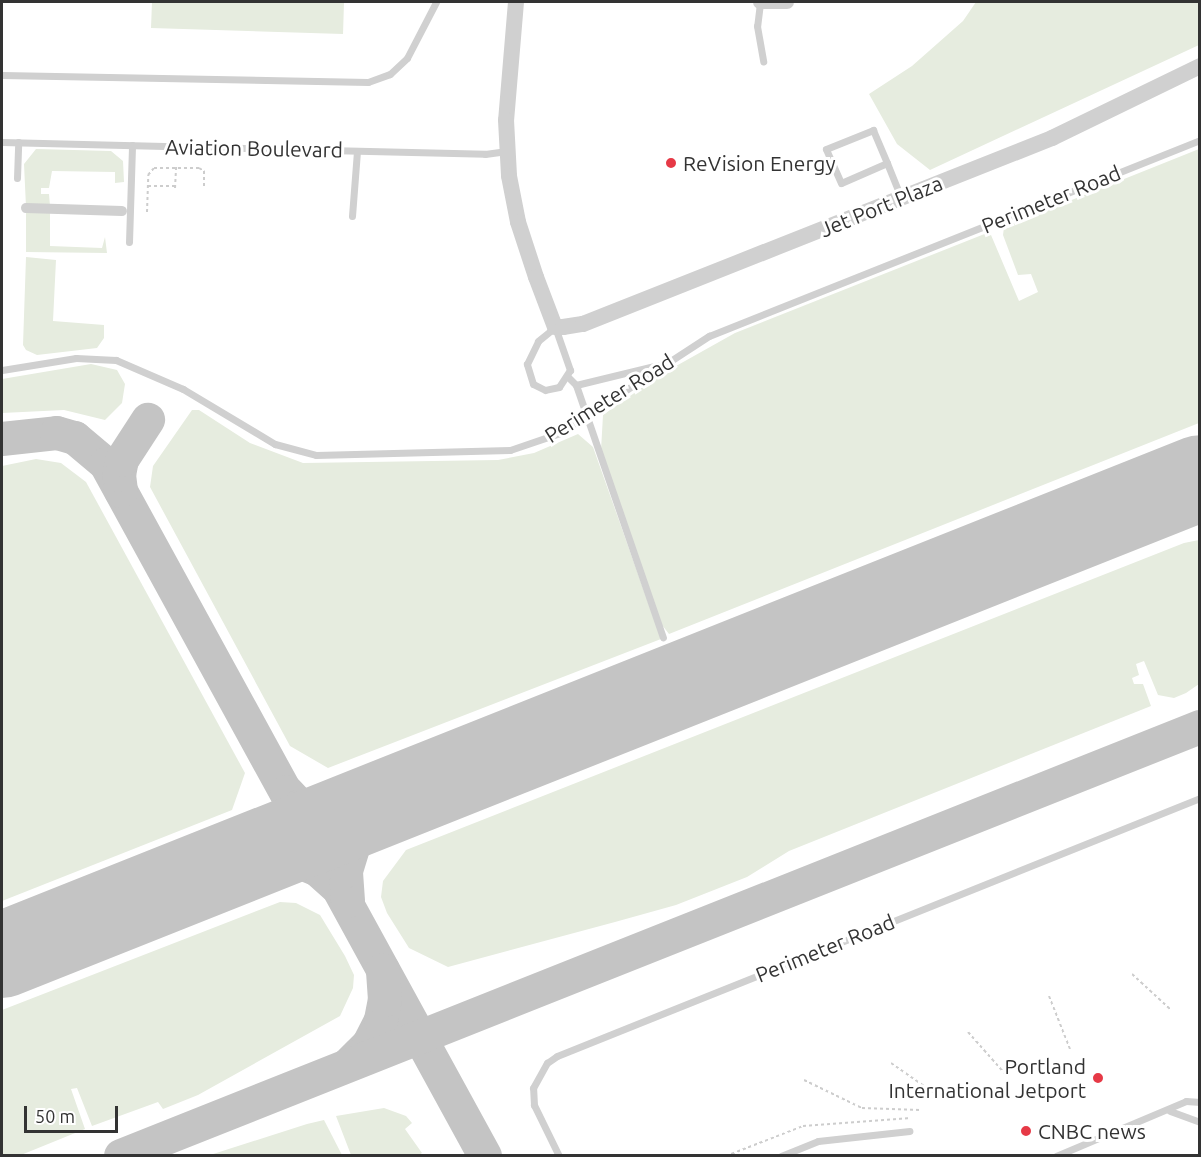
<!DOCTYPE html>
<style>
body{margin:0}
#map{position:relative;width:1201px;height:1157px;overflow:hidden;background:#fff;font-family:Ubuntu,sans-serif}
div>[style]{position:absolute}
.green>*{inset:0;background:#e6ecdf}
.taxiway>*{height:34px;margin:-17px;padding:0 17px;transform-origin:17px;border-radius:17px;background:#c4c4c4}
.runway>*{height:86px;margin:-43px;padding:0 43px;transform-origin:43px;border-radius:43px;background:#c4c4c4}
.path>*{height:2px;margin-top:-1px;transform-origin:0;background:repeating-linear-gradient(90deg,#cdcdcd 0 3px,transparent 0 6px)}
.service>*{height:7px;margin:-3.5px;padding:0 3.5px;transform-origin:3.5px;border-radius:3.5px;background:#d0d0d0}
.pedestrian>*{height:10px;margin:-5px;padding:0 5px;transform-origin:5px;border-radius:5px;background:#d0d0d0}
.minor>*{height:14px;margin:-7px;padding:0 7px;transform-origin:7px;border-radius:7px;background:#d0d0d0}
.tertiary>*{height:16px;margin:-8px;padding:0 8px;transform-origin:8px;border-radius:8px;background:#d0d0d0}
.dots>*{width:16px;height:16px;translate:-50% -50%;box-sizing:border-box;border:3px solid #fff;border-radius:50%}
span{translate:-50% -50%;white-space:nowrap;text-align:center;line-height:1.15;-webkit-text-stroke:6px #fff;paint-order:stroke}
.street-label{font-size:21px;color:#333}
.poi-label{font-size:21px;color:#333}
.left{translate:0 -50%;text-align:left}
.right{translate:-100% -50%;text-align:right}
.frame{position:absolute;inset:0;border:3px solid #333;pointer-events:none}
.scale{position:absolute;left:24px;top:1106px;width:94px;height:27px;box-sizing:border-box;border:3px solid #333;border-top:0;padding-left:8px;font-size:18px;line-height:21px;white-space:nowrap;color:#333;-webkit-text-stroke:4px #fff;paint-order:stroke}
</style>
<div id="map">
<div class="green">
<i style="clip-path:polygon(152px 2px,344px 2px,343px 34px,151px 28px)"></i>
<i style="clip-path:polygon(976px 2px,1199px 2px,1199px 45px,930px 170px,897px 144px,869px 94px,912px 66px,963px 21px)"></i>
<i style="clip-path:polygon(36px 149px,111px 151px,123px 161px,124px 182px,115px 183px,115px 172px,52px 171px,49px 188px,41px 188px,41px 194px,49px 194px,50px 206px,26px 207px,24px 164px)"></i>
<i style="clip-path:polygon(1199px 149px,1199px 423px,669px 634px,662px 625px,601px 450px,603px 415px,660px 375px,735px 333px,987px 233px,991px 235px,1019px 301px,1038px 292px,1031px 274px,1018px 275px,1003px 235px,1004px 227px)"></i>
<i style="clip-path:polygon(26px 210px,50px 211px,50px 246px,102px 248px,105px 237px,107px 253px,26px 252px)"></i>
<i style="clip-path:polygon(26px 257px,56px 260px,53px 321px,104px 325px,104px 338px,97px 348px,37px 355px,26px 350px,23px 345px)"></i>
<i style="clip-path:polygon(91px 364px,117px 370px,125px 384px,122px 403px,105px 420px,64px 410px,2px 413px,2px 379px)"></i>
<i style="clip-path:polygon(192px 410px,199px 410px,250px 443px,303px 463px,498px 460px,534px 453px,578px 434px,593px 447px,661px 639px,328px 768px,290px 746px,150px 487px,153px 466px)"></i>
<i style="clip-path:polygon(36px 459px,61px 463px,86px 482px,245px 773px,232px 810px,2px 901px,2px 466px)"></i>
<i style="clip-path:polygon(1199px 540px,1199px 684px,1186px 693px,1174px 698px,1158px 695px,1144px 661px,1136px 664px,1139px 675px,1132px 678px,1134px 684px,1143px 684px,1151px 706px,789px 851px,747px 877px,676px 905px,615px 922px,448px 967px,409px 948px,387px 913px,381px 897px,383px 881px,406px 850px,1184px 543px)"></i>
<i style="clip-path:polygon(280px 902px,296px 903px,320px 915px,345px 956px,354px 975px,353px 988px,340px 1016px,198px 1095px,163px 1109px,158px 1102px,92px 1126px,77px 1088px,71px 1089px,85px 1129px,21px 1155px,2px 1155px,2px 1010px)"></i>
<i style="clip-path:polygon(384px 1108px,406px 1116px,412px 1123px,405px 1129px,422px 1153px,419px 1155px,351px 1155px,336px 1116px)"></i>
<i style="clip-path:polygon(324px 1120px,342px 1155px,210px 1155px,307px 1124px)"></i>
</div>
<div class="taxiway">
<i style="left:2px;top:439px;width:55px;rotate:-6.2deg"></i>
<i style="left:57px;top:433px;width:19px;rotate:16deg"></i>
<i style="left:75px;top:438px;width:40px;rotate:40deg"></i>
<i style="left:106px;top:464px;width:789px;rotate:61.29deg"></i>
<i style="left:121px;top:491px;width:16px;rotate:-97deg"></i>
<i style="left:119px;top:475px;width:15px;rotate:-79deg"></i>
<i style="left:122px;top:460px;width:48px;rotate:-57deg"></i>
<i style="left:287px;top:792px;width:19px;rotate:47deg"></i>
<i style="left:300px;top:806px;width:28px;rotate:21deg"></i>
<i style="left:326px;top:816px;width:36px;rotate:-8deg"></i>
<i style="left:243px;top:858px;width:49px;rotate:1.2deg"></i>
<i style="left:292px;top:859px;width:28px;rotate:23deg"></i>
<i style="left:318px;top:870px;width:24px;rotate:42deg"></i>
<i style="left:348px;top:901px;width:30px;rotate:-94deg"></i>
<i style="left:346px;top:871px;width:34px;rotate:-73deg"></i>
<i style="left:356px;top:839px;width:27px;rotate:-54deg"></i>
<i style="left:372px;top:817px;width:36px;rotate:-36deg"></i>
<i style="left:349px;top:1064px;width:28px;rotate:-45deg"></i>
<i style="left:369px;top:1044px;width:27px;rotate:-63deg"></i>
<i style="left:381px;top:1020px;width:20px;rotate:-79deg"></i>
<i style="left:385px;top:1000px;width:30px;rotate:-94deg"></i>
<i style="left:121px;top:1156px;width:1161px;rotate:-21.68deg"></i>
</div>
<div class="runway">
<i style="left:2px;top:955px;width:1289px;rotate:-21.71deg"></i>
</div>
<div class="path">
<i style="left:148px;top:186px;width:27px"></i>
<i style="left:175px;top:188px;width:21px;rotate:-87deg"></i>
<i style="left:147px;top:212px;width:37px;rotate:-88deg"></i>
<i style="left:148px;top:175px;width:9px;rotate:-49deg"></i>
<i style="left:154px;top:168px;width:45px"></i>
<i style="left:199px;top:168px;width:6px;rotate:31deg"></i>
<i style="left:204px;top:171px;width:18px;rotate:90deg"></i>
<i style="left:1199px;top:931px;width:1px;rotate:45deg"></i>
<i style="left:1132px;top:974px;width:52px;rotate:42.6deg"></i>
<i style="left:1049px;top:996px;width:57px;rotate:68.4deg"></i>
<i style="left:968px;top:1032px;width:57px;rotate:48.5deg"></i>
<i style="left:891px;top:1063px;width:65px;rotate:34.9deg"></i>
<i style="left:804px;top:1080px;width:64px;rotate:25.8deg"></i>
<i style="left:862px;top:1108px;width:58px;rotate:2deg"></i>
<i style="left:726px;top:1156px;width:83px;rotate:-21.3deg"></i>
<i style="left:803px;top:1126px;width:108px;rotate:-4.2deg"></i>
</div>
<div class="service">
<i style="left:760px;top:3px;width:23px;rotate:97deg"></i>
<i style="left:757px;top:26px;width:36px;rotate:80deg"></i>
<i style="left:2px;top:75px;width:366px;rotate:1.1deg"></i>
<i style="left:368px;top:82px;width:23px;rotate:-20deg"></i>
<i style="left:390px;top:74px;width:23px;rotate:-43deg"></i>
<i style="left:407px;top:58px;width:63px;rotate:-62.6deg"></i>
<i style="left:2px;top:142px;width:483px;rotate:1.4deg"></i>
<i style="left:485px;top:154px;width:22px;rotate:-8deg"></i>
<i style="left:887px;top:163px;width:50px;rotate:156.5deg"></i>
<i style="left:841px;top:183px;width:37px;rotate:-114deg"></i>
<i style="left:826px;top:149px;width:51px;rotate:-22deg"></i>
<i style="left:873px;top:130px;width:36px;rotate:67deg"></i>
<i style="left:887px;top:163px;width:38px;rotate:68deg"></i>
<i style="left:17px;top:178px;width:36px;rotate:-88deg"></i>
<i style="left:352px;top:216px;width:65px;rotate:-85.6deg"></i>
<i style="left:129px;top:242px;width:97px;rotate:-88.2deg"></i>
<i style="left:555px;top:327px;width:46px;rotate:70.8deg"></i>
<i style="left:570px;top:370px;width:20px;rotate:123deg"></i>
<i style="left:559px;top:387px;width:14px;rotate:168deg"></i>
<i style="left:545px;top:390px;width:13px;rotate:-153deg"></i>
<i style="left:533px;top:384px;width:21px;rotate:-107deg"></i>
<i style="left:527px;top:364px;width:25px;rotate:-64deg"></i>
<i style="left:538px;top:341px;width:22px;rotate:-39deg"></i>
<i style="left:2px;top:370px;width:75px;rotate:-9.2deg"></i>
<i style="left:76px;top:358px;width:40px;rotate:2.9deg"></i>
<i style="left:116px;top:360px;width:73px;rotate:23.4deg"></i>
<i style="left:183px;top:389px;width:107px;rotate:30.9deg"></i>
<i style="left:275px;top:444px;width:42px;rotate:15deg"></i>
<i style="left:316px;top:455px;width:194px;rotate:-1.5deg"></i>
<i style="left:510px;top:450px;width:53px;rotate:-18.8deg"></i>
<i style="left:560px;top:433px;width:178px;rotate:-33.1deg"></i>
<i style="left:709px;top:336px;width:529px;rotate:-21.76deg"></i>
<i style="left:568px;top:377px;width:11px;rotate:45deg"></i>
<i style="left:576px;top:385px;width:267px;rotate:71deg"></i>
<i style="left:576px;top:385px;width:84px;rotate:-13.7deg"></i>
<i style="left:1170px;top:1111px;width:32px;rotate:20deg"></i>
<i style="left:559px;top:1156px;width:57px;rotate:-116.1deg"></i>
<i style="left:534px;top:1105px;width:17px;rotate:-93deg"></i>
<i style="left:533px;top:1088px;width:29px;rotate:-61deg"></i>
<i style="left:547px;top:1063px;width:12px;rotate:-35deg"></i>
<i style="left:557px;top:1056px;width:693px;rotate:-21.86deg"></i>
<i style="left:781px;top:1156px;width:40px;rotate:-22deg"></i>
<i style="left:818px;top:1141px;width:92px;rotate:-6.3deg"></i>
<i style="left:1056px;top:1156px;width:141px;rotate:-22.9deg"></i>
<i style="left:1186px;top:1101px;width:14px;rotate:4deg"></i>
</div>
<div class="pedestrian">
<i style="left:26px;top:208px;width:96px;rotate:1.8deg"></i>
</div>
<div class="minor">
<i style="left:760px;top:2px;width:27px"></i>
</div>
<div class="tertiary">
<i style="left:516px;top:2px;width:118px;rotate:94.8deg"></i>
<i style="left:506px;top:120px;width:56px;rotate:86.9deg"></i>
<i style="left:509px;top:176px;width:47px;rotate:78.9deg"></i>
<i style="left:518px;top:222px;width:58px;rotate:71.9deg"></i>
<i style="left:536px;top:277px;width:53px;rotate:69.2deg"></i>
<i style="left:555px;top:327px;width:8px"></i>
<i style="left:563px;top:327px;width:20px;rotate:-9deg"></i>
<i style="left:583px;top:324px;width:505px;rotate:-21.63deg"></i>
<i style="left:1052px;top:138px;width:165px;rotate:-25.9deg"></i>
</div>
<div class="dots">
<i style="left:671px;top:163px;background:#e63946"></i>
<i style="left:1098px;top:1078px;background:#e63946"></i>
<i style="left:1026px;top:1131px;background:#e63946"></i>
</div>
<div class="street-label">
<span style="left:254px;top:148px;rotate:1deg">Aviation Boulevard</span>
<span style="left:1051px;top:199px;rotate:-22deg">Perimeter Road</span>
<span style="left:881px;top:206px;rotate:-22deg">Jet Port Plaza</span>
<span style="left:609px;top:398px;rotate:-32deg">Perimeter Road</span>
<span style="left:825px;top:948px;rotate:-22deg">Perimeter Road</span>
</div>
<div class="poi-label">
<span class="left" style="left:683px;top:163px">ReVision Energy</span>
<span class="right" style="left:1086px;top:1078px">Portland<br>International Jetport</span>
<span class="left" style="left:1038px;top:1131px">CNBC news</span>
</div>
<div class="frame"></div>
<div class="scale">50 m</div>
</div>
